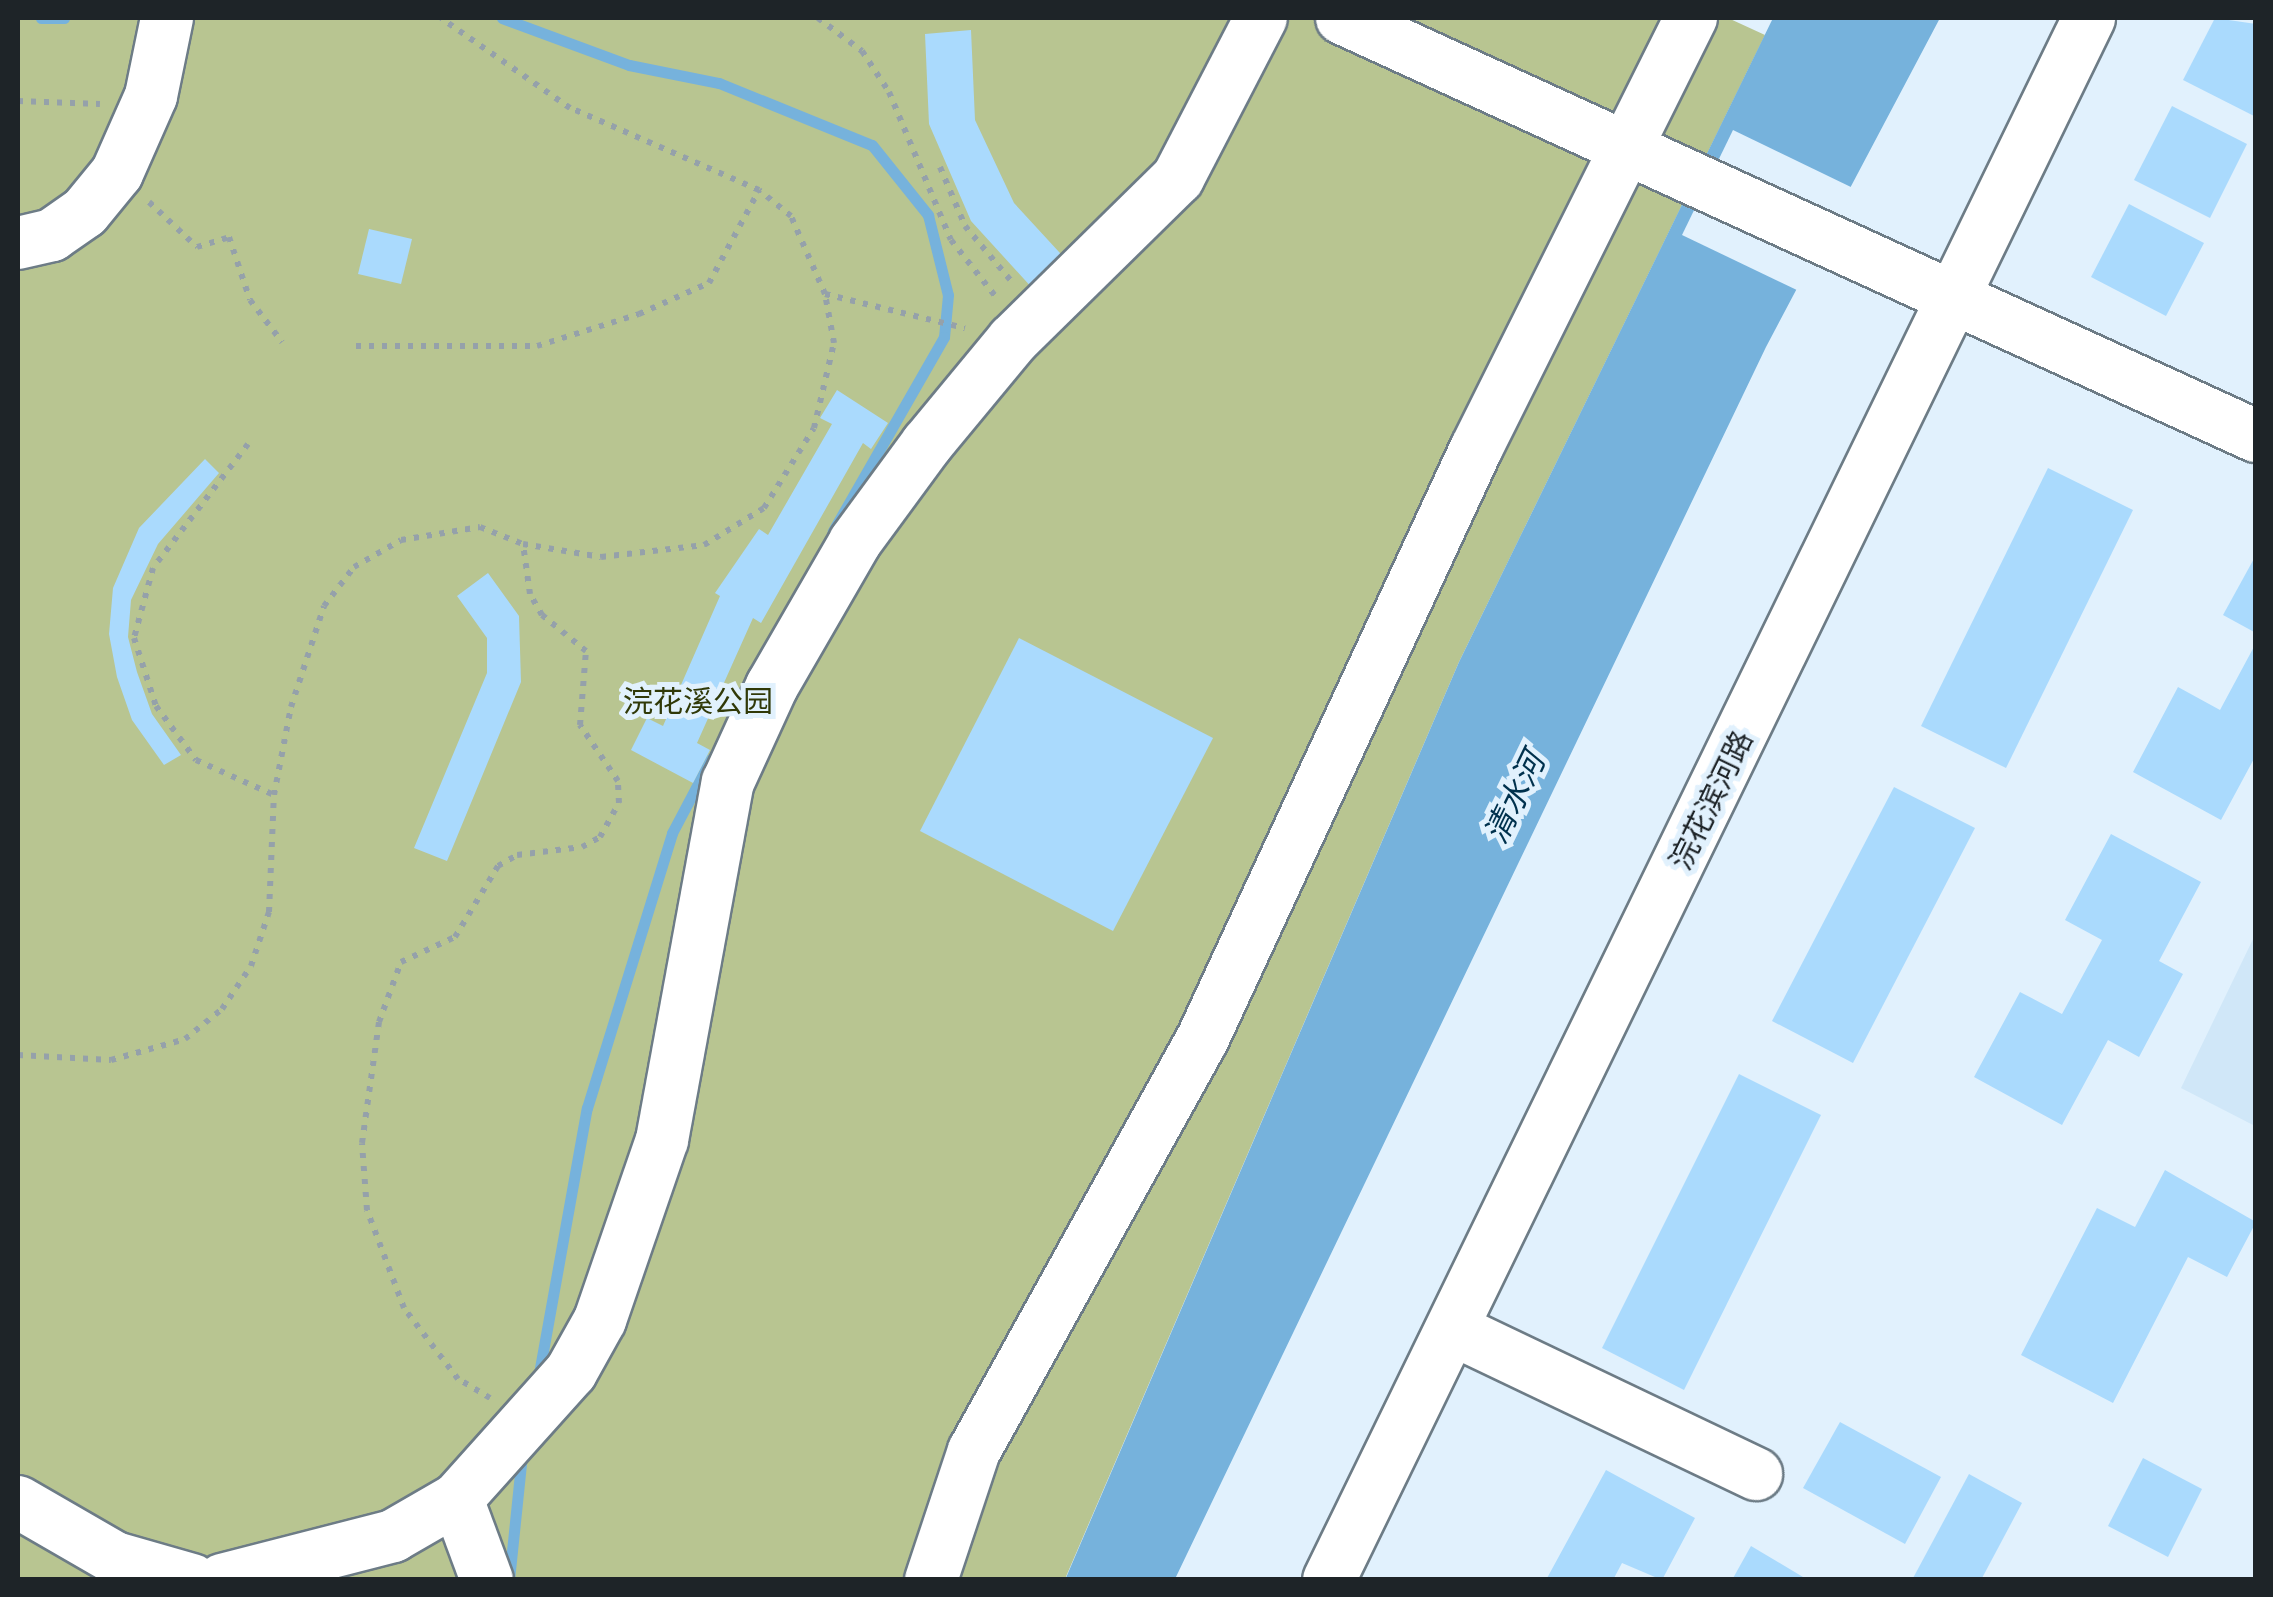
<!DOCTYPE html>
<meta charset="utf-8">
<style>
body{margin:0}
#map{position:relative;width:2273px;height:1597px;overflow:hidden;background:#e1f1fd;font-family:Inter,"Noto Sans SC",sans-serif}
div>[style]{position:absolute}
.built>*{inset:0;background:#d0e7f8}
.green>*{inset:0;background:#b8c591}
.water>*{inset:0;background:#76b2dc}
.pier>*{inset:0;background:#e1f1fd}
.stream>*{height:11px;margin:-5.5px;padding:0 5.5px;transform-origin:5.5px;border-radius:5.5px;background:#76b2dc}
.building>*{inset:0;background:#aadafd}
.path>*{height:6px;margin-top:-3px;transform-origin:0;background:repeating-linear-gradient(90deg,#95a1aa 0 5px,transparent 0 13px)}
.roads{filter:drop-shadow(2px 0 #6d7c86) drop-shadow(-2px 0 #6d7c86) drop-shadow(0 2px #6d7c86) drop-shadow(0 -2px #6d7c86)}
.minor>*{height:52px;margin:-26px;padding:0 26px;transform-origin:26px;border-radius:26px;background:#fff}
span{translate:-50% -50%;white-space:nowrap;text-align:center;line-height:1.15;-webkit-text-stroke:10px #e1f1fd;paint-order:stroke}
.park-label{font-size:30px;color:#303908}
.street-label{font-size:30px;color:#1e2428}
.water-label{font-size:32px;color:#00314d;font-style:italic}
.frame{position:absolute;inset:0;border:20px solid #1e2428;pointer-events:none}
</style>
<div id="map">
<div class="built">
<i style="clip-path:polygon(2255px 935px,2255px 1126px,2181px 1088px)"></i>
</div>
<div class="green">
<i style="clip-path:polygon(18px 18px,1728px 18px,1765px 35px,1459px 662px,1065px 1579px,18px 1579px)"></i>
</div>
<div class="water">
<i style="clip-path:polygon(1773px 18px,1940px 18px,1766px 347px,1175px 1579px,1065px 1580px,1459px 662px)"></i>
</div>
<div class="pier">
<i style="clip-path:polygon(1733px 130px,1855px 189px,1801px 292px,1682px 235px)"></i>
</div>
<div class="stream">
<i style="left:41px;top:18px;width:23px"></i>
<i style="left:502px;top:18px;width:135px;rotate:20.3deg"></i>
<i style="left:629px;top:65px;width:92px;rotate:11.3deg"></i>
<i style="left:719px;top:83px;width:165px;rotate:22.1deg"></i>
<i style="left:872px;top:145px;width:90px;rotate:51.3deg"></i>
<i style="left:928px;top:215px;width:82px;rotate:76deg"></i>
<i style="left:948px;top:295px;width:42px;rotate:95.4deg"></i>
<i style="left:944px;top:337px;width:224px;rotate:119.8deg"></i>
<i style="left:538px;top:1379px;width:275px;rotate:-79.8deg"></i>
<i style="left:587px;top:1108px;width:288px;rotate:-72.8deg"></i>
<i style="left:672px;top:833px;width:84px;rotate:-62.2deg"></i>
<i style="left:509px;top:1580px;width:127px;rotate:-84.1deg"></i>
</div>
<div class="building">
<i style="clip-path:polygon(2215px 18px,2256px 24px,2256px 117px,2183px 80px)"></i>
<i style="clip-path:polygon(971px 30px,975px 120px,1014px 203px,1071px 265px,1034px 290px,971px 221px,929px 124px,925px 34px)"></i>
<i style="clip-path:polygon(2172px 106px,2247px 144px,2210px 218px,2134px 180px)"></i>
<i style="clip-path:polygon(2129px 204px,2204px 243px,2166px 316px,2091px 277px)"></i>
<i style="clip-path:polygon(369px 229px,412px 239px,401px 284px,358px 274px)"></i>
<i style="clip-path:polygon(837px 390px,888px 423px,871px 449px,863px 443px,761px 623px,753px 618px,697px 743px,710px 750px,693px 783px,631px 750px,647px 718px,663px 726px,720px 596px,715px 593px,759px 529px,768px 535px,832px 424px,820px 418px)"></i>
<i style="clip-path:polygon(205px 459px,219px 473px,158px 544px,131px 600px,128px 637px,137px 672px,152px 714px,181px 755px,164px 765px,132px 720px,117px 677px,109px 634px,113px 588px,139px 528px)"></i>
<i style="clip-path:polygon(2048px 468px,2133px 510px,2006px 768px,1921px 726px)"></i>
<i style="clip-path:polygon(2256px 555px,2256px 633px,2223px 615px)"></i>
<i style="clip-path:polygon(488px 573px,519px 616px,521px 682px,447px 861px,414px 848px,487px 673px,487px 638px,457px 596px)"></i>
<i style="clip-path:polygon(1019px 638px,1213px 738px,1113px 931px,920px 831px)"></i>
<i style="clip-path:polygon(2256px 643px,2256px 755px,2221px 820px,2133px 772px,2178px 687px,2220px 710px)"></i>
<i style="clip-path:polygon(1894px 787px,1975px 828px,1853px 1063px,1772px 1021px)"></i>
<i style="clip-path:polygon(2111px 834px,2201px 882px,2159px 961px,2183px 974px,2139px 1057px,2108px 1040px,2062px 1125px,1974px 1077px,2020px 992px,2062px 1014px,2102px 940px,2065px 920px)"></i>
<i style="clip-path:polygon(1739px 1074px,1821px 1115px,1684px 1390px,1602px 1348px)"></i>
<i style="clip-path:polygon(2165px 1170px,2256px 1222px,2227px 1277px,2188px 1257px,2113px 1403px,2021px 1355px,2097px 1208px,2135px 1227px)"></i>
<i style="clip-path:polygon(1840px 1422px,1941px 1477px,1905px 1544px,1803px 1488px)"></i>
<i style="clip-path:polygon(2143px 1458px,2202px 1489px,2168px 1557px,2108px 1526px)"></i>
<i style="clip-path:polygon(1606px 1470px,1695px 1518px,1662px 1580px,1622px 1563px,1613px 1580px,1546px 1580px)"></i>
<i style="clip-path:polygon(1969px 1474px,2022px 1503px,1981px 1580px,1912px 1580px)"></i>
<i style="clip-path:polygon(1751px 1546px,1808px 1580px,1732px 1580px)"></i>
</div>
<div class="path">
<i style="left:818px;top:18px;width:55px;rotate:36.9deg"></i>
<i style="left:862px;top:51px;width:49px;rotate:56.6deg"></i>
<i style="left:889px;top:92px;width:160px;rotate:67.3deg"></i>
<i style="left:951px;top:240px;width:73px;rotate:51.7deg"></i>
<i style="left:18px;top:101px;width:82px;rotate:2.1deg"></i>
<i style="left:940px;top:167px;width:64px;rotate:67deg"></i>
<i style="left:965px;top:226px;width:73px;rotate:50deg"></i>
<i style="left:149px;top:202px;width:66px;rotate:43.2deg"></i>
<i style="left:197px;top:247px;width:34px;rotate:-17deg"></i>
<i style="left:229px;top:237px;width:66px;rotate:71.6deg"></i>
<i style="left:250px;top:300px;width:53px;rotate:52.7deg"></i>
<i style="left:825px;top:294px;width:144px;rotate:13.7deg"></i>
<i style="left:356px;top:346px;width:181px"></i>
<i style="left:537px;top:346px;width:107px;rotate:-17.4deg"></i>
<i style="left:639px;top:314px;width:77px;rotate:-23.9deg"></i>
<i style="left:709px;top:283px;width:106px;rotate:-61.7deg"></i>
<i style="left:248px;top:444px;width:156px;rotate:127.5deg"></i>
<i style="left:153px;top:568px;width:73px;rotate:105.2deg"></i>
<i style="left:134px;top:638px;width:71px;rotate:72.1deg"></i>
<i style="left:156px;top:706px;width:67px;rotate:53.5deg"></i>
<i style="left:196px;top:760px;width:85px;rotate:24.2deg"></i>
<i style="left:18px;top:1055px;width:93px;rotate:3.1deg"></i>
<i style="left:111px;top:1060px;width:77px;rotate:-15.8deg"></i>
<i style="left:185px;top:1039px;width:48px;rotate:-39deg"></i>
<i style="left:222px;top:1009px;width:52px;rotate:-56deg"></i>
<i style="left:251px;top:966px;width:57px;rotate:-71.6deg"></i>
<i style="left:269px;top:912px;width:117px;rotate:-87.6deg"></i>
<i style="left:274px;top:795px;width:90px;rotate:-79.1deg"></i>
<i style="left:291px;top:707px;width:106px;rotate:-71.9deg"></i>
<i style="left:324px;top:606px;width:49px;rotate:-52.4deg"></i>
<i style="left:354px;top:567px;width:54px;rotate:-29.9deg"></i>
<i style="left:401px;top:540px;width:80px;rotate:-9.3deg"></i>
<i style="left:480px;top:527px;width:46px;rotate:21.6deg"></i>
<i style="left:523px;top:544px;width:79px;rotate:9.5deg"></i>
<i style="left:601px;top:557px;width:104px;rotate:-6.6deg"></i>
<i style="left:704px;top:545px;width:70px;rotate:-31.7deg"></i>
<i style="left:764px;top:508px;width:94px;rotate:-58deg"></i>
<i style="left:814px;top:428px;width:87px;rotate:-76.8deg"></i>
<i style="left:834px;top:343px;width:50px;rotate:-100.4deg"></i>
<i style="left:825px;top:294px;width:85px;rotate:-113.6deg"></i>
<i style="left:791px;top:216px;width:41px;rotate:-140.9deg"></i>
<i style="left:759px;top:190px;width:206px;rotate:-156.5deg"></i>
<i style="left:570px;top:108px;width:157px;rotate:-145.1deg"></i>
<i style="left:490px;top:1398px;width:37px;rotate:-149deg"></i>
<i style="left:458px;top:1379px;width:89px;rotate:-127.3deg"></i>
<i style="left:404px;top:1308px;width:105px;rotate:-110.7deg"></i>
<i style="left:367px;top:1210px;width:67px;rotate:-94.3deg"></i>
<i style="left:362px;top:1143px;width:122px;rotate:-82deg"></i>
<i style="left:379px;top:1022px;width:64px;rotate:-69.9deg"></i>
<i style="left:401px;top:962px;width:60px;rotate:-24.8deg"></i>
<i style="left:455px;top:937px;width:83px;rotate:-58.8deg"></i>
<i style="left:498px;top:866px;width:22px;rotate:-30deg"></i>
<i style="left:517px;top:855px;width:65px;rotate:-7deg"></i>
<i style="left:582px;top:847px;width:21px;rotate:-29deg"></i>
<i style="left:600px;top:837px;width:39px;rotate:-61deg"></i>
<i style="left:619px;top:803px;width:22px;rotate:-93deg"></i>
<i style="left:618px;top:781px;width:68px;rotate:-124.2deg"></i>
<i style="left:580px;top:725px;width:74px;rotate:-85.4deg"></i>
<i style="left:586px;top:651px;width:57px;rotate:-140.7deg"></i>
<i style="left:542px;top:615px;width:24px;rotate:-120deg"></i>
<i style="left:530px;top:594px;width:50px;rotate:-98deg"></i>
</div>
<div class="roads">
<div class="minor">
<i style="left:1342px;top:18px;width:1005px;rotate:24.58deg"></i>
<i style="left:18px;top:243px;width:35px;rotate:-13deg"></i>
<i style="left:52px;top:235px;width:40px;rotate:-34.9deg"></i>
<i style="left:85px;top:212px;width:50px;rotate:-50.6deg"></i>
<i style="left:117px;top:173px;width:84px;rotate:-66.2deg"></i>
<i style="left:151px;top:96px;width:80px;rotate:-78.4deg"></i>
<i style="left:1452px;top:1329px;width:337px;rotate:25.5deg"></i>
<i style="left:457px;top:1499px;width:86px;rotate:69.7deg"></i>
<i style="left:18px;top:1502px;width:112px;rotate:30deg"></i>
<i style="left:115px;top:1558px;width:80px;rotate:15.9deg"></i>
<i style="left:222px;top:1580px;width:177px;rotate:-14.4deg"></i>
<i style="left:393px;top:1536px;width:74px;rotate:-30deg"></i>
<i style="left:457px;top:1499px;width:171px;rotate:-48.1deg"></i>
<i style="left:571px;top:1372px;width:60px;rotate:-60.9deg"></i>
<i style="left:600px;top:1320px;width:190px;rotate:-71deg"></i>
<i style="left:662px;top:1140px;width:364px;rotate:-79.6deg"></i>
<i style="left:728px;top:782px;width:106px;rotate:-65.4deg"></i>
<i style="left:772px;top:686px;width:166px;rotate:-60deg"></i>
<i style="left:855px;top:542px;width:122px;rotate:-53.7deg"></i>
<i style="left:927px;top:444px;width:135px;rotate:-50.4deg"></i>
<i style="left:1013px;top:340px;width:231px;rotate:-44.5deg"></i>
<i style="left:1178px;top:178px;width:180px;rotate:-62.6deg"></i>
<i style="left:931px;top:1580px;width:136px;rotate:-71.6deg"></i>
<i style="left:974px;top:1451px;width:470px;rotate:-61deg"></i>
<i style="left:1202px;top:1040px;width:651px;rotate:-65.13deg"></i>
<i style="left:1476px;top:449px;width:482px;rotate:-63.5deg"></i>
<i style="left:1329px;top:1580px;width:1737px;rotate:-64.05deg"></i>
</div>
</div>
<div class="park-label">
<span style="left:698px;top:701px">浣花溪公园</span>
</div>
<div class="street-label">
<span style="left:1711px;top:800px;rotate:-64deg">浣花滨河路</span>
</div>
<div class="water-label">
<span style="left:1515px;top:798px;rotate:-64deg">清水河</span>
</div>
<div class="frame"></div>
</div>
